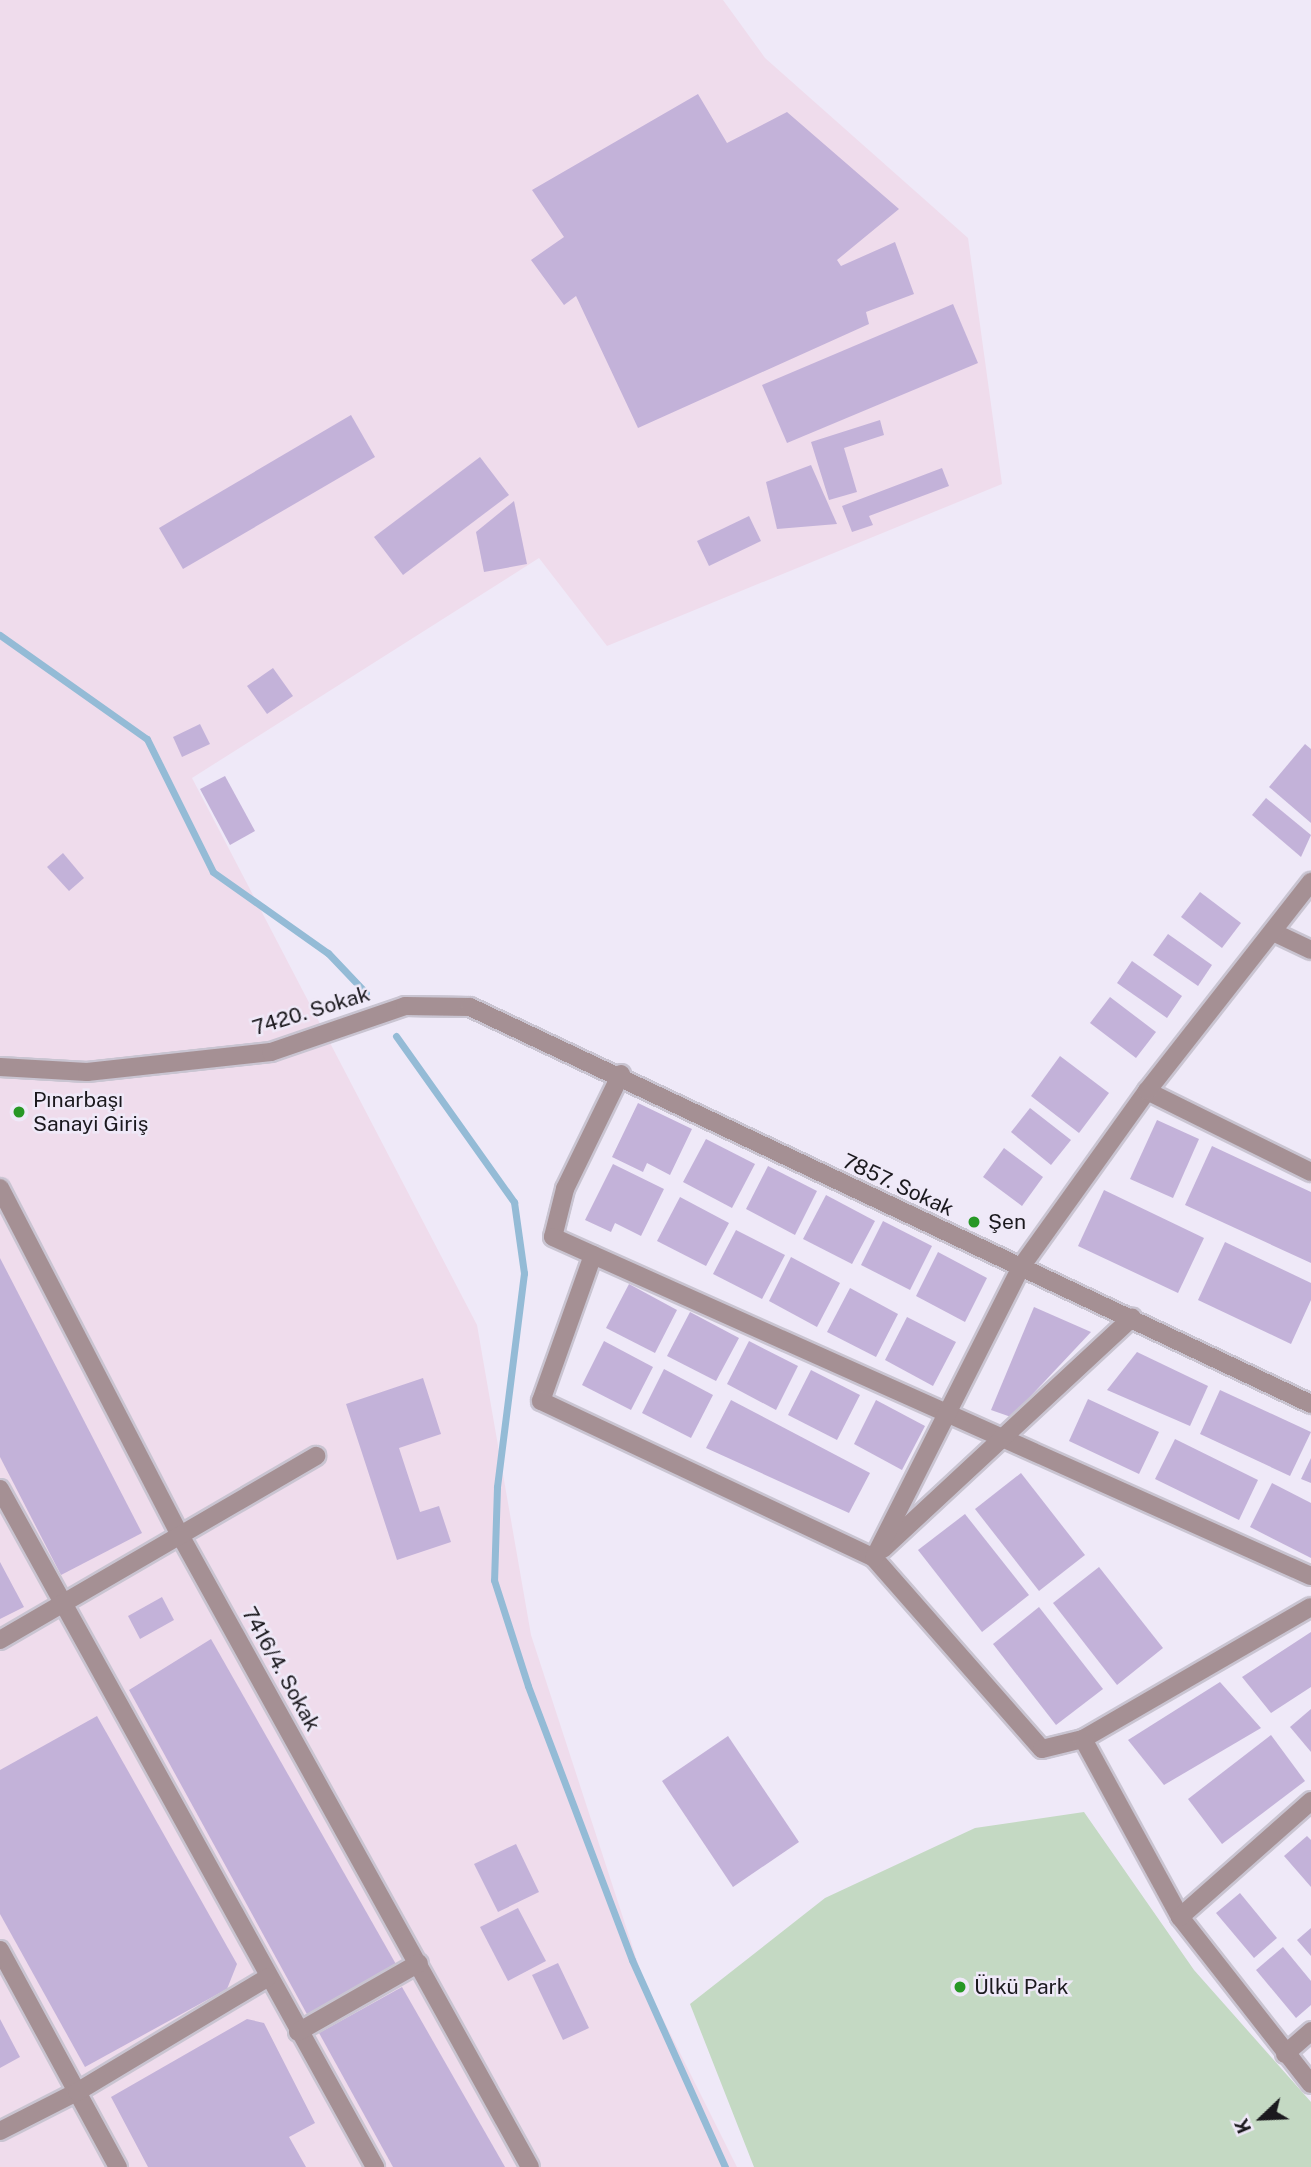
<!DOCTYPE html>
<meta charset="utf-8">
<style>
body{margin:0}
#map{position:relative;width:1311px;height:2167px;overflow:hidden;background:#efe9f8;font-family:"Public Sans",sans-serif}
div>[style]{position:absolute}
.industrial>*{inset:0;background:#efdcec}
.green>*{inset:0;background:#c4d9c3}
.stream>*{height:7px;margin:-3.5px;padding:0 3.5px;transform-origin:3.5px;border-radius:3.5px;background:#94bbd6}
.building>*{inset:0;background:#c3b2d9}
.roads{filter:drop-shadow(2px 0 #c9c4d1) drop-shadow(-2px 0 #c9c4d1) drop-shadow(0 2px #c9c4d1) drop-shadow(0 -2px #c9c4d1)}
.minor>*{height:18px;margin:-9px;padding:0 9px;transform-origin:9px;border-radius:9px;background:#a59094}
.tertiary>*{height:18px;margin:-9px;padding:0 9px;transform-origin:9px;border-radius:9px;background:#a59094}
.dots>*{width:19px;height:19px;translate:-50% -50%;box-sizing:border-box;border:4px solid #efe9f8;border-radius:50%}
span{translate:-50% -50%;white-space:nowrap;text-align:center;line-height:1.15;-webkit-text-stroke:5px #efe9f8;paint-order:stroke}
.street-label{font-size:21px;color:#1b191e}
.poi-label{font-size:21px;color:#1b191e}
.left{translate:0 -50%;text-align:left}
.north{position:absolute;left:1227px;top:2083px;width:70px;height:70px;-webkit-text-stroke:5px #efe9f8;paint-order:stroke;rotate:247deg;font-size:19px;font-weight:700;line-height:28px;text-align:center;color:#1b191e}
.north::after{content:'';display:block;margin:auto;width:24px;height:32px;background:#1b191e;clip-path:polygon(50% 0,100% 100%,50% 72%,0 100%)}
</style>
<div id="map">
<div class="industrial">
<i style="clip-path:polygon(0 0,723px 0,765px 58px,968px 238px,1002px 484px,607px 646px,539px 558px,192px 778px,477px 1325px,531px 1635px,643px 1979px,737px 2167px,0 2167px)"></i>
</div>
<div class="green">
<i style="clip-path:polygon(1084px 1812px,1194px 1970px,1311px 2102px,1311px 2167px,754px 2167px,690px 2004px,825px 1898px,975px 1828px)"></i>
</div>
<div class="stream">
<i style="left:0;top:635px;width:180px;rotate:35.3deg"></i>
<i style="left:147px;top:739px;width:148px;rotate:63.6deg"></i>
<i style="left:213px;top:872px;width:141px;rotate:35.2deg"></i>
<i style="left:328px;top:953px;width:55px;rotate:46.5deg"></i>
<i style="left:396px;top:1036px;width:204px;rotate:54.6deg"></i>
<i style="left:514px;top:1202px;width:72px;rotate:82deg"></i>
<i style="left:524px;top:1273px;width:216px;rotate:97.2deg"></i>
<i style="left:497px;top:1487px;width:93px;rotate:91.8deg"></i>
<i style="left:494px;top:1580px;width:111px;rotate:72.2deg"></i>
<i style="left:528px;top:1686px;width:293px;rotate:69.2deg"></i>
<i style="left:632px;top:1960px;width:227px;rotate:65.8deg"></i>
</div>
<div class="building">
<i style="clip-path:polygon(698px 94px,727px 143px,787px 112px,899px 209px,837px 260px,841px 266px,895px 242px,914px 294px,866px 312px,869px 324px,638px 428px,576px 296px,564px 305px,531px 260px,564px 237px,532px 190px)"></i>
<i style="clip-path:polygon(953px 304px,978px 363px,787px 443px,762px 385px)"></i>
<i style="clip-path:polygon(351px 415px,375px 457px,183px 569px,159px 528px)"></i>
<i style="clip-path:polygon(880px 420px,884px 435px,844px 448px,857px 492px,829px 500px,811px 442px)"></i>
<i style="clip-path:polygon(480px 457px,509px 495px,403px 575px,374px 537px)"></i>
<i style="clip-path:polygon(811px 465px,837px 524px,777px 529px,766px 482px)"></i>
<i style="clip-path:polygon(942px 468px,949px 486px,869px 516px,873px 525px,852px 532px,842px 506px)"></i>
<i style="clip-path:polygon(514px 501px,527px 564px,484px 572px,476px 532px)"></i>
<i style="clip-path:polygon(749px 516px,761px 541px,709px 566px,697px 541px)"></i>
<i style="clip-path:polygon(273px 668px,293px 696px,267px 714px,247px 686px)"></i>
<i style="clip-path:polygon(200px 724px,210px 744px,182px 757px,173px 737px)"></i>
<i style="clip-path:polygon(1305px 744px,1311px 749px,1311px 823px,1269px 787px)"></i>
<i style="clip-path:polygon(225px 776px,255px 831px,230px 845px,200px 789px)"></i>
<i style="clip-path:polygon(1266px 798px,1311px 835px,1301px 857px,1252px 815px)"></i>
<i style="clip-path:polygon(63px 853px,84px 878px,69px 891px,47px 867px)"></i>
<i style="clip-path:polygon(1200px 892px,1241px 923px,1222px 948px,1181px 917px)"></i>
<i style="clip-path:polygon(1168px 934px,1212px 965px,1198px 986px,1153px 955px)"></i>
<i style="clip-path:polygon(1132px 961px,1182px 996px,1167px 1018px,1117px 983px)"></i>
<i style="clip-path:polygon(1110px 997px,1156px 1032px,1136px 1058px,1090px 1023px)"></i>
<i style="clip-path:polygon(1060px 1056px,1109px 1093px,1079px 1133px,1031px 1096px)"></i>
<i style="clip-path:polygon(638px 1103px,692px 1129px,670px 1175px,647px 1163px,643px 1172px,612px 1157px)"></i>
<i style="clip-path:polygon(1030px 1108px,1071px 1140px,1051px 1165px,1011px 1132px)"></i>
<i style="clip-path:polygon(1157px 1120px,1199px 1139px,1173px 1198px,1130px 1179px)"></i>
<i style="clip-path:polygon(706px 1139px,755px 1164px,732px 1208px,683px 1182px)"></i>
<i style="clip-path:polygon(1212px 1146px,1311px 1192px,1311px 1263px,1185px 1205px)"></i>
<i style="clip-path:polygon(1004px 1148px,1043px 1177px,1022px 1206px,983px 1177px)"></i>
<i style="clip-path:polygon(613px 1164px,664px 1189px,641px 1236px,615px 1223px,611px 1232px,585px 1220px)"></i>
<i style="clip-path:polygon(768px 1166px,817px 1191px,795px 1235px,746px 1209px)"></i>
<i style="clip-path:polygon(1104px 1190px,1204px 1238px,1178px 1293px,1078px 1246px)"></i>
<i style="clip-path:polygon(826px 1195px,875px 1221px,852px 1264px,803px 1239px)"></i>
<i style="clip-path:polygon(680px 1197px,729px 1223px,706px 1266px,657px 1241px)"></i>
<i style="clip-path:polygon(883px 1221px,932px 1246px,910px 1290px,861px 1265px)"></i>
<i style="clip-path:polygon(736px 1230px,785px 1255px,762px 1299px,713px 1274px)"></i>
<i style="clip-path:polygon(1225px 1242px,1311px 1283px,1311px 1300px,1291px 1344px,1198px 1300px)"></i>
<i style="clip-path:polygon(938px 1252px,987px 1278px,965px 1322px,916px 1296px)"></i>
<i style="clip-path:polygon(791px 1257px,840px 1283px,817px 1327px,769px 1301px)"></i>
<i style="clip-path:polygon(0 1258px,142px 1533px,61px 1575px,0 1457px)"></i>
<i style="clip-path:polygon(629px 1284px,677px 1310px,655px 1353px,606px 1328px)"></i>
<i style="clip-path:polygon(850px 1288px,898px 1314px,876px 1357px,827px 1332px)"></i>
<i style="clip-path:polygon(1034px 1307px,1091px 1332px,1011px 1417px,991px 1410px)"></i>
<i style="clip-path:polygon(690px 1312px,739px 1338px,716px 1381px,667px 1356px)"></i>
<i style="clip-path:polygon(907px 1317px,956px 1342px,933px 1386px,885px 1360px)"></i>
<i style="clip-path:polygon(604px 1341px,653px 1367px,631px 1410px,582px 1385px)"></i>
<i style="clip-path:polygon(749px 1341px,798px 1366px,776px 1410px,727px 1384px)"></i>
<i style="clip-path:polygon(1137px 1352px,1208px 1386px,1190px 1426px,1107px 1390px)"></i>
<i style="clip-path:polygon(664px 1369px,713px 1395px,691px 1438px,642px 1413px)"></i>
<i style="clip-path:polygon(811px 1370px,860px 1395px,837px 1440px,788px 1415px)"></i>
<i style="clip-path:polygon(423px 1378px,441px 1434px,399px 1448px,420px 1512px,439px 1506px,451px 1542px,397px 1560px,346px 1404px)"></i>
<i style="clip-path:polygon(1220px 1390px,1311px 1432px,1290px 1476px,1200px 1434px)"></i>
<i style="clip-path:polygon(1088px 1399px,1159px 1432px,1139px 1474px,1069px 1441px)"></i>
<i style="clip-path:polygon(731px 1400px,870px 1473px,849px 1513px,706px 1448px)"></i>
<i style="clip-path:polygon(876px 1400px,925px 1426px,902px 1470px,854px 1444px)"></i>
<i style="clip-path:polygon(1175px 1439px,1258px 1480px,1239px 1520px,1155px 1479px)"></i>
<i style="clip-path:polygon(1311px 1458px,1311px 1483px,1301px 1479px)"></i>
<i style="clip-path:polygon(1021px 1473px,1085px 1555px,1039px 1591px,975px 1509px)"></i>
<i style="clip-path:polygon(1272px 1483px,1311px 1503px,1311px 1558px,1250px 1527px)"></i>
<i style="clip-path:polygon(965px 1514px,1029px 1595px,982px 1632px,918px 1550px)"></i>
<i style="clip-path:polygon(0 1562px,24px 1607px,0 1619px)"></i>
<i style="clip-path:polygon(1099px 1567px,1163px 1648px,1117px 1685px,1053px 1603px)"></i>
<i style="clip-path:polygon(162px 1597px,174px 1620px,140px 1639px,128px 1616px)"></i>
<i style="clip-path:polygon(1039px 1607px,1103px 1689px,1056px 1725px,993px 1644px)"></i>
<i style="clip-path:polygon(1311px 1632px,1311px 1687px,1271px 1713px,1242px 1677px)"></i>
<i style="clip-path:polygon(211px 1639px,397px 1966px,308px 2016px,129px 1690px)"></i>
<i style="clip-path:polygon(1220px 1682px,1261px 1728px,1164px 1785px,1128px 1740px)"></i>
<i style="clip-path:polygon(1311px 1709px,1311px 1752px,1290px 1727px)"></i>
<i style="clip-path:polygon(97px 1716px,237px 1964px,227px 1989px,85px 2067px,0 1914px,0 1770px)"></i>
<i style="clip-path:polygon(1271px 1735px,1305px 1781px,1222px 1844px,1188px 1799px)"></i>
<i style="clip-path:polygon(728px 1736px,799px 1842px,733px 1887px,662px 1781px)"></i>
<i style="clip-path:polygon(1307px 1836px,1311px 1840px,1311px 1887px,1284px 1856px)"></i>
<i style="clip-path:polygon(516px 1844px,539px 1892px,498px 1912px,474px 1864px)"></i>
<i style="clip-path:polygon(1240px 1893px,1277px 1938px,1254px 1958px,1216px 1913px)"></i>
<i style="clip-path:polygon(518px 1908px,546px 1961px,508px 1981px,480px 1927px)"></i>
<i style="clip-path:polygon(1311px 1928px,1311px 1956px,1297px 1940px)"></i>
<i style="clip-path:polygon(1283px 1947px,1311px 1981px,1311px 2005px,1296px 2018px,1256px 1970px)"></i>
<i style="clip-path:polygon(558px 1963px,589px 2028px,563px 2040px,532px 1975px)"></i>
<i style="clip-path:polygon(402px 1987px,505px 2167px,393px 2167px,319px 2033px)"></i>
<i style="clip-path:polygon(0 2019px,20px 2057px,0 2068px)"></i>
<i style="clip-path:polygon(247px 2019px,264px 2023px,315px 2123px,289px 2137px,306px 2167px,148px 2167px,111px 2097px)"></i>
</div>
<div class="roads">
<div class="minor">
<i style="left:1273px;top:932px;width:42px;rotate:25.3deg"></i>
<i style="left:621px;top:1074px;width:128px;rotate:116deg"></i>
<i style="left:565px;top:1189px;width:49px;rotate:104deg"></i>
<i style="left:553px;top:1237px;width:830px;rotate:24.1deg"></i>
<i style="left:1147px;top:1091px;width:183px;rotate:26.3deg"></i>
<i style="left:0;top:1188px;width:391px;rotate:62.6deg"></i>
<i style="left:180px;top:1535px;width:722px;rotate:61.02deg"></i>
<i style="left:593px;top:1255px;width:155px;rotate:109.6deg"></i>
<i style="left:541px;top:1401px;width:368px;rotate:25.2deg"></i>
<i style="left:874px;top:1558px;width:254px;rotate:48.7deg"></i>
<i style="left:1042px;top:1749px;width:42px;rotate:-13.7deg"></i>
<i style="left:1083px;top:1739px;width:263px;rotate:-30.1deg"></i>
<i style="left:0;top:1489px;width:775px;rotate:61.05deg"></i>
<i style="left:883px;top:1549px;width:340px;rotate:-42.9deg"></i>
<i style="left:874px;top:1558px;width:326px;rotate:-63.2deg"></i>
<i style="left:1021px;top:1267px;width:216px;rotate:-54.4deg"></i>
<i style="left:1147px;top:1091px;width:266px;rotate:-51.9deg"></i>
<i style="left:0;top:1640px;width:366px;rotate:-30.2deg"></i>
<i style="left:1083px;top:1739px;width:203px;rotate:61.4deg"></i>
<i style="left:1180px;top:1917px;width:212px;rotate:51.9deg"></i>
<i style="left:1180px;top:1917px;width:175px;rotate:-41.5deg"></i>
<i style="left:0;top:1950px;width:247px;rotate:61.5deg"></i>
<i style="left:298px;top:2032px;width:139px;rotate:-29.7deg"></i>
<i style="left:1285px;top:2054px;width:35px;rotate:-41deg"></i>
<i style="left:0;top:2131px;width:86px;rotate:-26.9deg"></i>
<i style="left:77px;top:2092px;width:222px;rotate:-31deg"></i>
</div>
<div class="tertiary">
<i style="left:0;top:1067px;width:87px;rotate:3.3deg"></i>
<i style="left:87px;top:1072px;width:185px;rotate:-6.2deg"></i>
<i style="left:271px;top:1052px;width:142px;rotate:-18.9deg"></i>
<i style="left:405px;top:1006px;width:65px;rotate:0.9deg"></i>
<i style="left:470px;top:1007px;width:930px;rotate:25.27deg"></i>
</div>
</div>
<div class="dots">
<i style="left:19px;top:1112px;background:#279826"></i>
<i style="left:974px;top:1222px;background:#279826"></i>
<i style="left:960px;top:1987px;background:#279826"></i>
</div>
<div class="street-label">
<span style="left:311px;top:1011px;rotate:-17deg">7420. Sokak</span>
<span style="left:898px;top:1185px;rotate:25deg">7857. Sokak</span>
<span style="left:281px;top:1669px;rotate:61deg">7416/4. Sokak</span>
</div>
<div class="poi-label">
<span class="left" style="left:33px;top:1112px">Pınarbaşı<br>Sanayi Giriş</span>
<span class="left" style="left:988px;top:1222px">Şen</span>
<span class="left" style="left:974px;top:1987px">Ülkü Park</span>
</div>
<div class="north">K</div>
</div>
